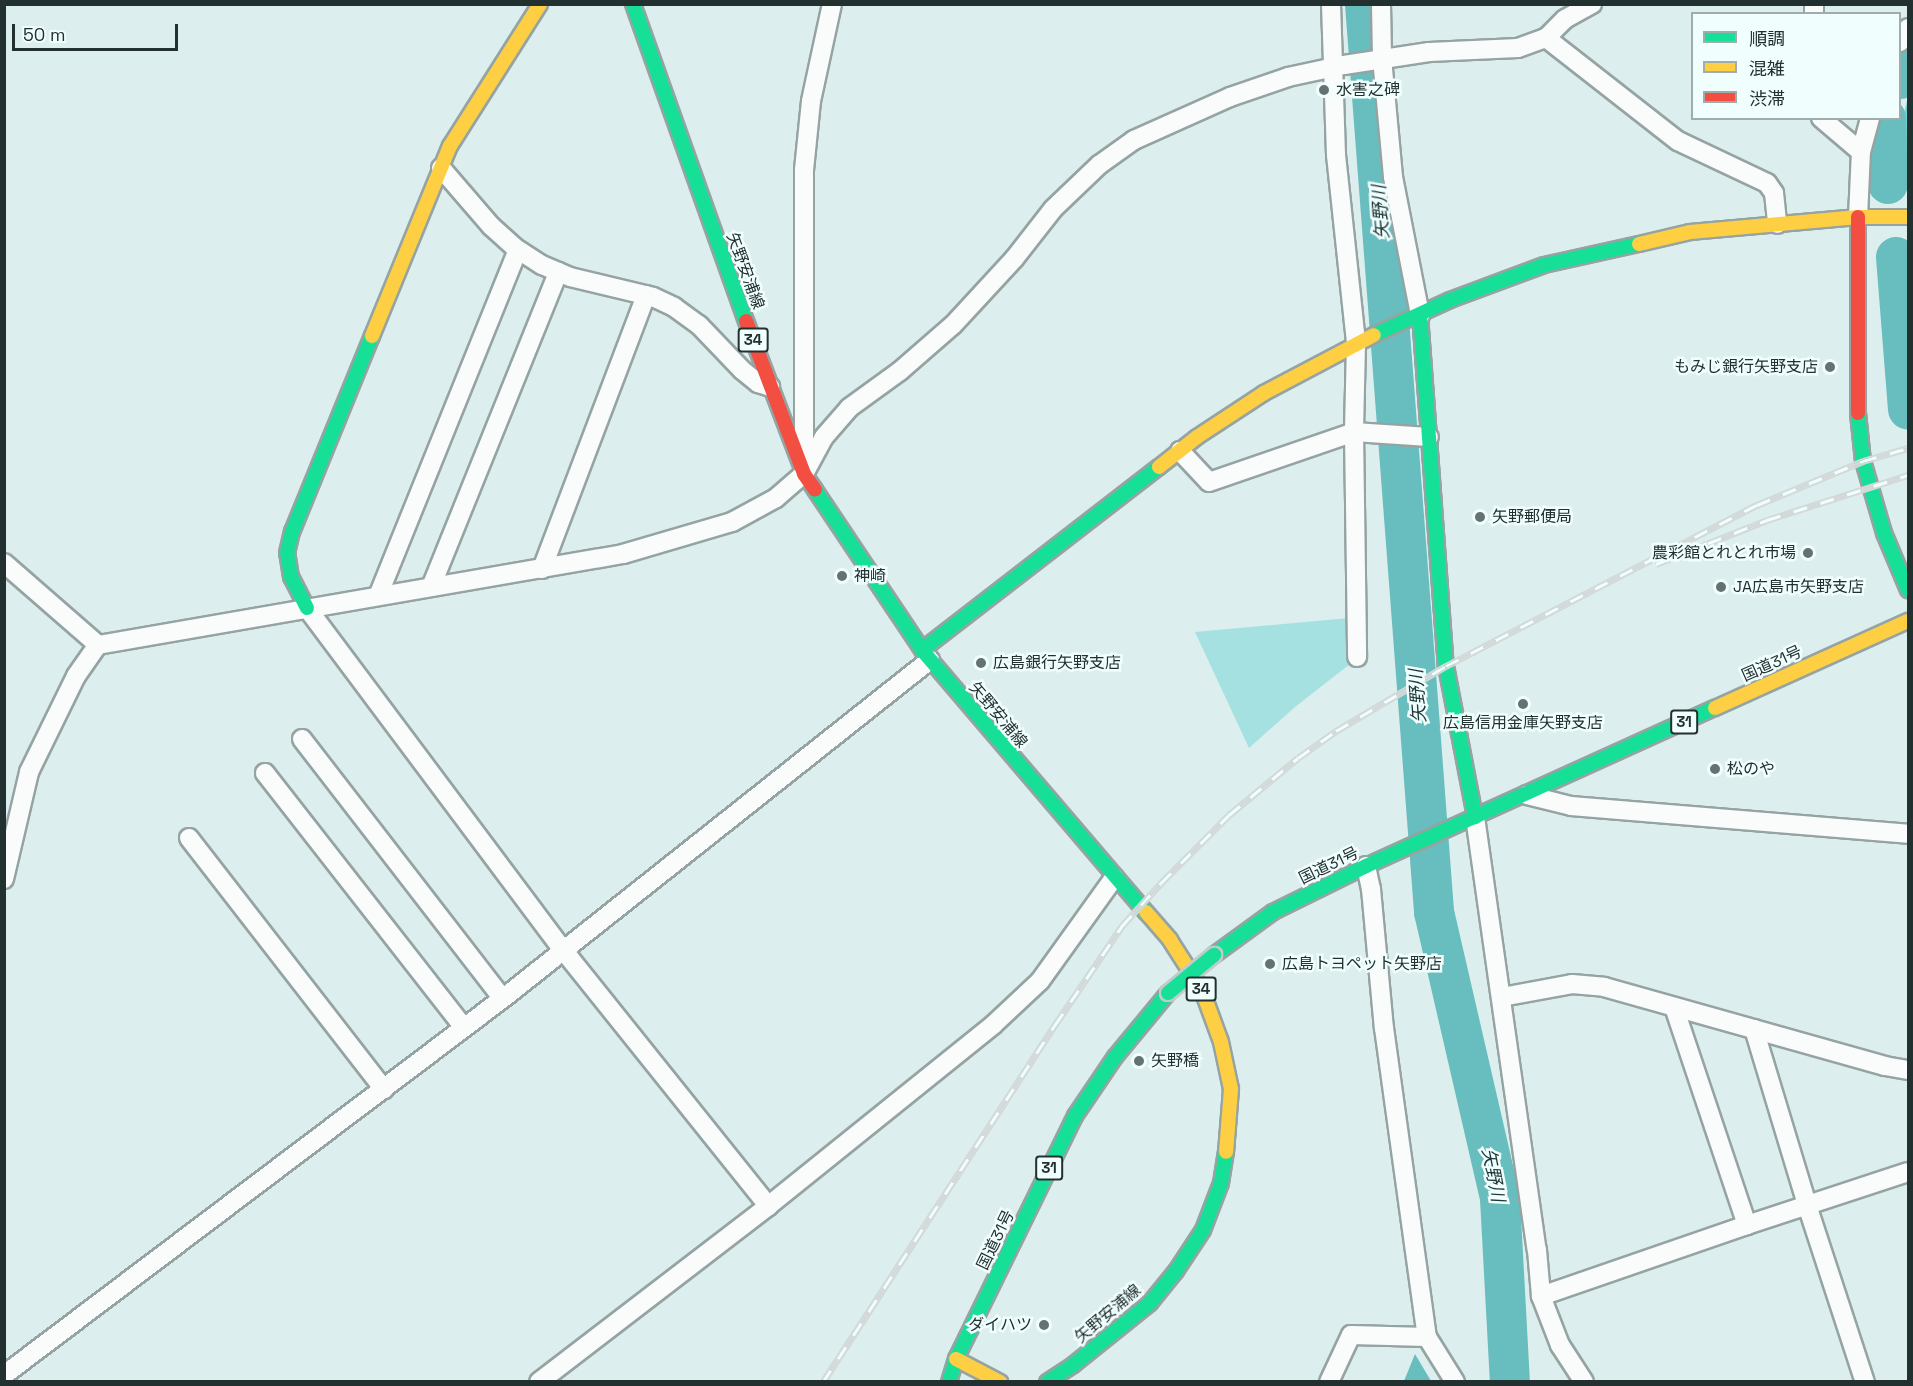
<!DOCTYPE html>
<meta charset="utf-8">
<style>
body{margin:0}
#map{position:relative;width:1913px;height:1386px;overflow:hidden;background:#dceeee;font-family:"Space Grotesk","Noto Sans JP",sans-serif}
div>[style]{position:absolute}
.green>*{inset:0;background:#a6e1e1}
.forest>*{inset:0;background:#6dd6d7}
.water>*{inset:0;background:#68bdbe}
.river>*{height:40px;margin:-20px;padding:0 20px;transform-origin:20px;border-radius:20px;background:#68bdbe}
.roads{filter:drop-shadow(2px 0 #95a3a3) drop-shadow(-2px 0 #95a3a3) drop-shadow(0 2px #95a3a3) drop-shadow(0 -2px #95a3a3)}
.street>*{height:18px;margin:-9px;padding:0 9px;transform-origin:9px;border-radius:9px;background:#fafcfc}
.fast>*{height:14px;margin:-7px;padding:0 7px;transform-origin:7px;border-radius:7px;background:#16e098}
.slow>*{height:14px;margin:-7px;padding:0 7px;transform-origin:7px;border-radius:7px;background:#ffcf43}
.jam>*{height:14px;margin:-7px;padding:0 7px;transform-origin:7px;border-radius:7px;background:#f24e42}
.rail>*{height:7px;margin-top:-3.5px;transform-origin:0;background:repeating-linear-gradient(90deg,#f1fefe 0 14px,#d3d9d9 0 28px);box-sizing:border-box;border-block:2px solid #d3d9d9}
.bridges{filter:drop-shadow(2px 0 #c2cbcb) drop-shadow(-2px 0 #c2cbcb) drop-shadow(0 2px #c2cbcb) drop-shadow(0 -2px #c2cbcb)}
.fast-bridge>*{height:14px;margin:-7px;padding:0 7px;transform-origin:7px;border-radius:7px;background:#16e098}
.dots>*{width:16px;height:16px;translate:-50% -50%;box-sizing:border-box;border:3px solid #f1fefe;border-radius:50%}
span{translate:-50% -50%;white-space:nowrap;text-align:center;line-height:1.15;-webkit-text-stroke:5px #f1fefe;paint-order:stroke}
.shield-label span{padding:2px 4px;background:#f1fefe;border:2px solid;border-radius:4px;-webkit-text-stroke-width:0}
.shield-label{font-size:15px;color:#233030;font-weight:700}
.poi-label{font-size:16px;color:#233030}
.left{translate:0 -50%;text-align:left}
.right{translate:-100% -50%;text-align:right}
.street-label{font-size:16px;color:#233030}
.water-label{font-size:18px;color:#1e3737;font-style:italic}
.frame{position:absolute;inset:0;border:6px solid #233030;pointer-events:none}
.legend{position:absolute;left:1691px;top:12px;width:210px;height:108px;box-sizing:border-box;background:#f1fefe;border:2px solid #9facac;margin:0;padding:8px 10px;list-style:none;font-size:18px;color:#233030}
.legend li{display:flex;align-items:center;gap:12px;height:30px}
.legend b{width:30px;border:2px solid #9facac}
.scale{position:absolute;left:12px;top:24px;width:166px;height:27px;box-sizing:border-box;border:3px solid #233030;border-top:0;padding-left:8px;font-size:18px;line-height:21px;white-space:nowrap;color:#233030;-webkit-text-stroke:4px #f1fefe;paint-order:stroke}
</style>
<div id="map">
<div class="green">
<i style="clip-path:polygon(1349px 618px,1350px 664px,1295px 707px,1249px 748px,1195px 632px)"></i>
</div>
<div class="forest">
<i style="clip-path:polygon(1908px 97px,1908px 161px,1893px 160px)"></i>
</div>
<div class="water">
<i style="clip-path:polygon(1415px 1354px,1431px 1381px,1404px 1381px)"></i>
</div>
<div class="river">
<i style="left:1365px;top:4px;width:911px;rotate:85.65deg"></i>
<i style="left:1434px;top:912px;width:294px;rotate:77deg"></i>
<i style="left:1500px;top:1199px;width:183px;rotate:86.9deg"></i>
<i style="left:1900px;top:79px;width:23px;rotate:-70deg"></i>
<i style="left:1886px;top:118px;width:66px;rotate:88.3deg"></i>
<i style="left:1896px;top:257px;width:153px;rotate:85.5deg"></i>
</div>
<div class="roads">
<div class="street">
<i style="left:1331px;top:4px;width:151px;rotate:88.1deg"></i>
<i style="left:1336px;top:155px;width:189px;rotate:83.9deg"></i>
<i style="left:1356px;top:343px;width:89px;rotate:91.3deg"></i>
<i style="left:1354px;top:432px;width:225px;rotate:89.2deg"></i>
<i style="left:1381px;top:4px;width:54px;rotate:88.9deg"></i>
<i style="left:1382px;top:58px;width:120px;rotate:84.7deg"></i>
<i style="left:1393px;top:177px;width:141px;rotate:78.9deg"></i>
<i style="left:1814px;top:4px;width:10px;rotate:90deg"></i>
<i style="left:1546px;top:38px;width:167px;rotate:38deg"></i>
<i style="left:1678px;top:141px;width:98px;rotate:25.3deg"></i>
<i style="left:1767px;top:183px;width:12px;rotate:55deg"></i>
<i style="left:1774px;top:193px;width:31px;rotate:84deg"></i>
<i style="left:1900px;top:42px;width:16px;rotate:-60deg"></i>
<i style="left:1821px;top:118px;width:52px;rotate:40.4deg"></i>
<i style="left:441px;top:168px;width:77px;rotate:49.2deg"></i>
<i style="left:491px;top:226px;width:31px;rotate:42deg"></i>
<i style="left:514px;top:247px;width:33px;rotate:33deg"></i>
<i style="left:542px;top:265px;width:30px;rotate:23deg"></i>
<i style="left:570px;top:277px;width:85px;rotate:13.5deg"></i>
<i style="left:653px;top:297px;width:23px;rotate:25deg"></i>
<i style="left:674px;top:307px;width:31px;rotate:36deg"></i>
<i style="left:699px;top:325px;width:62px;rotate:46.3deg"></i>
<i style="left:742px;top:370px;width:21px;rotate:39deg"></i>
<i style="left:758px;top:383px;width:13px;rotate:18deg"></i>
<i style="left:1858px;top:217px;width:65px;rotate:-87.4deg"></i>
<i style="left:1861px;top:152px;width:35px;rotate:-75deg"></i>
<i style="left:1180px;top:451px;width:42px;rotate:46.9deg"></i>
<i style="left:1209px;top:482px;width:153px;rotate:-19deg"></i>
<i style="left:1354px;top:432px;width:75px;rotate:3.8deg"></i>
<i style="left:804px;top:460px;width:290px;rotate:-90deg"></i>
<i style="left:804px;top:170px;width:69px;rotate:-84.2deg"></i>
<i style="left:811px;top:101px;width:99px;rotate:-77.8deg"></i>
<i style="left:4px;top:563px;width:125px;rotate:41.1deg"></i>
<i style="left:542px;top:569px;width:293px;rotate:-69.2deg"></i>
<i style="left:431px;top:587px;width:340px;rotate:-68deg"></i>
<i style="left:378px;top:596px;width:373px;rotate:-68deg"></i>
<i style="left:307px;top:608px;width:429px;rotate:53.2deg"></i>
<i style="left:564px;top:951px;width:327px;rotate:51.3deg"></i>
<i style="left:302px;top:739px;width:327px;rotate:52.3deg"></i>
<i style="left:265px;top:773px;width:323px;rotate:52deg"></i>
<i style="left:1527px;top:795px;width:45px;rotate:14deg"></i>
<i style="left:1571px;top:806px;width:338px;rotate:4.7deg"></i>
<i style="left:1475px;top:817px;width:437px;rotate:81.9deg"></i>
<i style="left:1537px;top:1250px;width:46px;rotate:85deg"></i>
<i style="left:1541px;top:1296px;width:53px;rotate:68.8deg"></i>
<i style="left:1560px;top:1345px;width:44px;rotate:57deg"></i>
<i style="left:189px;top:838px;width:318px;rotate:52.2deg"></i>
<i style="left:1366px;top:866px;width:24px;rotate:78deg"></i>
<i style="left:1371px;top:889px;width:140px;rotate:84.7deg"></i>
<i style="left:1384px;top:1028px;width:312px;rotate:82.1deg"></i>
<i style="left:1427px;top:1337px;width:53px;rotate:58.1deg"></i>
<i style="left:4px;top:879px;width:110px;rotate:-76.8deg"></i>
<i style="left:29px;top:772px;width:107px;rotate:-63.9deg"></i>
<i style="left:76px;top:676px;width:38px;rotate:-55deg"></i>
<i style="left:98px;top:645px;width:533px;rotate:-9.83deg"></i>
<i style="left:623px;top:554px;width:114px;rotate:-16.4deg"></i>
<i style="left:732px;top:522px;width:50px;rotate:-28.6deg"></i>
<i style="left:776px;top:498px;width:37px;rotate:-41deg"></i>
<i style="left:804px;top:474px;width:42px;rotate:-61.6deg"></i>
<i style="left:824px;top:437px;width:38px;rotate:-49deg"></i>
<i style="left:849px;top:408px;width:63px;rotate:-36deg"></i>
<i style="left:900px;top:371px;width:70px;rotate:-41deg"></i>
<i style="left:953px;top:325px;width:90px;rotate:-47.3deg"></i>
<i style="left:1014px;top:259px;width:63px;rotate:-52deg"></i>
<i style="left:1053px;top:209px;width:64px;rotate:-43.7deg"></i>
<i style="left:1099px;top:165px;width:43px;rotate:-35.5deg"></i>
<i style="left:1134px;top:140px;width:105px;rotate:-24.1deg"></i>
<i style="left:1230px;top:97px;width:61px;rotate:-19deg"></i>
<i style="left:1288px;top:77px;width:57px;rotate:-12.1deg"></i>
<i style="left:1344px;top:65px;width:86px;rotate:-8.7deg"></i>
<i style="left:1429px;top:52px;width:89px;rotate:-2.6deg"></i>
<i style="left:1518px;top:48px;width:30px;rotate:-20deg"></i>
<i style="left:1546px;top:38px;width:27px;rotate:-45deg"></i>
<i style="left:1565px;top:19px;width:31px;rotate:-29deg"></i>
<i style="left:1502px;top:997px;width:71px;rotate:-10.5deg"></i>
<i style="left:1572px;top:984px;width:32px;rotate:5deg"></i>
<i style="left:1604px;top:987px;width:292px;rotate:15.7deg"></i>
<i style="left:1885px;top:1066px;width:23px;rotate:10deg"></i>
<i style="left:1674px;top:1007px;width:230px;rotate:71.5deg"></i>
<i style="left:1754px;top:1029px;width:184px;rotate:73.2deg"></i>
<i style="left:1807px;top:1205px;width:186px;rotate:71.9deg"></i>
<i style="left:1541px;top:1296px;width:218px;rotate:-19deg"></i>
<i style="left:1747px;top:1225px;width:169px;rotate:-18.2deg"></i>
<i style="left:4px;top:1375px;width:629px;rotate:-37.05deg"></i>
<i style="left:506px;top:996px;width:541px;rotate:-38.4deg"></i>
<i style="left:539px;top:1382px;width:289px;rotate:-37.5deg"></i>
<i style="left:768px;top:1206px;width:289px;rotate:-38.8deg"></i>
<i style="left:993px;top:1025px;width:64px;rotate:-43.1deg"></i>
<i style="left:1040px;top:981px;width:127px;rotate:-54.3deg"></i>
<i style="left:1329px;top:1382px;width:52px;rotate:-64.9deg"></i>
<i style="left:1351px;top:1335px;width:76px;rotate:1.5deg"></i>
</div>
<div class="fast">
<i style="left:633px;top:4px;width:337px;rotate:70.4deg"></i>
<i style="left:1420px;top:315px;width:352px;rotate:85.8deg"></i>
<i style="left:1446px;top:666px;width:154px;rotate:79.1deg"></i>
<i style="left:1374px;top:335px;width:84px;rotate:-24.7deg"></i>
<i style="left:1450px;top:300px;width:100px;rotate:-20.4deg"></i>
<i style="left:1544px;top:265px;width:97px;rotate:-12.5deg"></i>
<i style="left:1858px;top:413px;width:48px;rotate:84.1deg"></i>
<i style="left:1863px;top:461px;width:75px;rotate:73.7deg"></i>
<i style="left:1884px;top:533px;width:62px;rotate:67.2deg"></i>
<i style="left:815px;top:490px;width:192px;rotate:56.2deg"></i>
<i style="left:922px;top:650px;width:345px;rotate:49.5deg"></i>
<i style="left:307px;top:608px;width:35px;rotate:-117deg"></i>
<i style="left:291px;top:577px;width:24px;rotate:-99deg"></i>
<i style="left:287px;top:553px;width:22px;rotate:-77deg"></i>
<i style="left:292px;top:532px;width:212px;rotate:-67.8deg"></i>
<i style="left:922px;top:650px;width:299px;rotate:-37.7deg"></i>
<i style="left:1214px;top:955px;width:73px;rotate:-36.1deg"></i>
<i style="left:1273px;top:912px;width:104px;rotate:-26.3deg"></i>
<i style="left:1366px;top:866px;width:383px;rotate:-24.4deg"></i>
<i style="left:949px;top:1382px;width:24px;rotate:-73deg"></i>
<i style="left:956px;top:1359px;width:271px;rotate:-63.9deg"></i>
<i style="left:1075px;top:1116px;width:71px;rotate:-55.9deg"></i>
<i style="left:1115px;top:1057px;width:83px;rotate:-50.4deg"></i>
<i style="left:1047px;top:1382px;width:31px;rotate:-33deg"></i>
<i style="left:1073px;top:1365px;width:99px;rotate:-38.8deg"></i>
<i style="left:1150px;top:1303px;width:41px;rotate:-50.9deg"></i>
<i style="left:1176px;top:1271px;width:49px;rotate:-56.6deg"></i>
<i style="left:1203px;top:1230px;width:50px;rotate:-69deg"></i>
<i style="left:1221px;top:1183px;width:31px;rotate:-81deg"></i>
</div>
<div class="slow">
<i style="left:1639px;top:244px;width:52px;rotate:-13.2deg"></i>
<i style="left:1690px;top:232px;width:169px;rotate:-5.1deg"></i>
<i style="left:1858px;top:217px;width:50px"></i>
<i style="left:372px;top:336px;width:205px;rotate:-67.7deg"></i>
<i style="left:450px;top:146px;width:168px;rotate:-57.6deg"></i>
<i style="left:1159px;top:467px;width:48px;rotate:-38.3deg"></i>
<i style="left:1197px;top:437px;width:80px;rotate:-33.3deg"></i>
<i style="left:1264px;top:393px;width:124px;rotate:-27.8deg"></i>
<i style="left:1715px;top:708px;width:212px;rotate:-24.3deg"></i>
<i style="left:1146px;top:912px;width:37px;rotate:49deg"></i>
<i style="left:1170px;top:940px;width:59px;rotate:57.4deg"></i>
<i style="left:1202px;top:990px;width:55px;rotate:69.9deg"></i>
<i style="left:1221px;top:1042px;width:48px;rotate:78deg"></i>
<i style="left:1231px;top:1089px;width:63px;rotate:94.5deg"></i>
<i style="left:956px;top:1359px;width:50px;rotate:27.6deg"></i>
</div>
<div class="jam">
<i style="left:1858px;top:217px;width:196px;rotate:90deg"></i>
<i style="left:746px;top:321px;width:164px;rotate:69.2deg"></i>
<i style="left:804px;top:474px;width:19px;rotate:55deg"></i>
</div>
</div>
<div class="rail">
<i style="left:1656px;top:564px;width:119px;rotate:-21.6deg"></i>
<i style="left:1767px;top:520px;width:148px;rotate:-17.7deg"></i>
<i style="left:823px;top:1382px;width:426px;rotate:-57deg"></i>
<i style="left:1055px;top:1025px;width:120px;rotate:-55.9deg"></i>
<i style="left:1122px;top:926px;width:58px;rotate:-47.8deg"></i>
<i style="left:1161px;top:883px;width:96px;rotate:-45deg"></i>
<i style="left:1229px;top:815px;width:89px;rotate:-39.6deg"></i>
<i style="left:1298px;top:758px;width:47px;rotate:-35.4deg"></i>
<i style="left:1336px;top:731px;width:128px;rotate:-30.6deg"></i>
<i style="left:1446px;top:666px;width:350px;rotate:-27.4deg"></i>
<i style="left:1757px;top:505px;width:115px;rotate:-22.5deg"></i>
<i style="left:1863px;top:461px;width:47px;rotate:-16.1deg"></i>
</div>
<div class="bridges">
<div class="fast-bridge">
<i style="left:1168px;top:993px;width:60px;rotate:-39.6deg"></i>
</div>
</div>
<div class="dots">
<i style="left:1324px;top:90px;background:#647272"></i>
<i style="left:1830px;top:367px;background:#647272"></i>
<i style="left:1480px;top:517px;background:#647272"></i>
<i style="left:1808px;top:553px;background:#647272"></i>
<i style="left:842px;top:576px;background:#647272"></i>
<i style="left:1721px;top:587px;background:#647272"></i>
<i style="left:981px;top:663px;background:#647272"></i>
<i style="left:1523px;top:704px;background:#647272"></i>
<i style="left:1715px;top:769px;background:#647272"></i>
<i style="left:1270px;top:964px;background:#647272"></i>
<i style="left:1139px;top:1061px;background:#647272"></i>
<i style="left:1044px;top:1325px;background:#647272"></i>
</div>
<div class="shield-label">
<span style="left:753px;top:340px">34</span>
<span style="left:1684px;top:722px">31</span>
<span style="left:1201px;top:989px">34</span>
<span style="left:1049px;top:1168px">31</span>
</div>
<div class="poi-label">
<span class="left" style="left:1336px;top:90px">水害之碑</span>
<span class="right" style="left:1818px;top:367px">もみじ銀行矢野支店</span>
<span class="left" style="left:1492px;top:517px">矢野郵便局</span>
<span class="right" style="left:1796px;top:553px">農彩館とれとれ市場</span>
<span class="left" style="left:854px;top:576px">神崎</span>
<span class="left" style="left:1733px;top:587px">JA広島市矢野支店</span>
<span class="left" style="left:993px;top:663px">広島銀行矢野支店</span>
<span style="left:1523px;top:723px">広島信用金庫矢野支店</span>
<span class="left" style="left:1727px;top:769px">松のや</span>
<span class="left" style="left:1282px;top:964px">広島トヨペット矢野店</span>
<span class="left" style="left:1151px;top:1061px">矢野橋</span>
<span class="right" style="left:1032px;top:1325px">ダイハツ</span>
</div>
<div class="street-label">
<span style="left:745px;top:271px;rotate:70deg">矢野安浦線</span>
<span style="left:1772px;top:664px;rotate:-24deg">国道31号</span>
<span style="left:998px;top:715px;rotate:50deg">矢野安浦線</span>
<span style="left:1329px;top:866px;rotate:-26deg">国道31号</span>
<span style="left:996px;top:1240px;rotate:-64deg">国道31号</span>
<span style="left:1108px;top:1314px;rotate:-40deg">矢野安浦線</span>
</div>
<div class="water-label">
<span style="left:1381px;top:212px;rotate:-94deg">矢野川</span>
<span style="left:1418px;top:696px;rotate:-94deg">矢野川</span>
<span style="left:1493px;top:1175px;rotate:79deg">矢野川</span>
</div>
<div class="frame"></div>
<ul class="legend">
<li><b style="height:8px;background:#16e098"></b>順調</li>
<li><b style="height:8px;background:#ffcf43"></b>混雑</li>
<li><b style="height:8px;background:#f24e42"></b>渋滞</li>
</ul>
<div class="scale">50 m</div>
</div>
